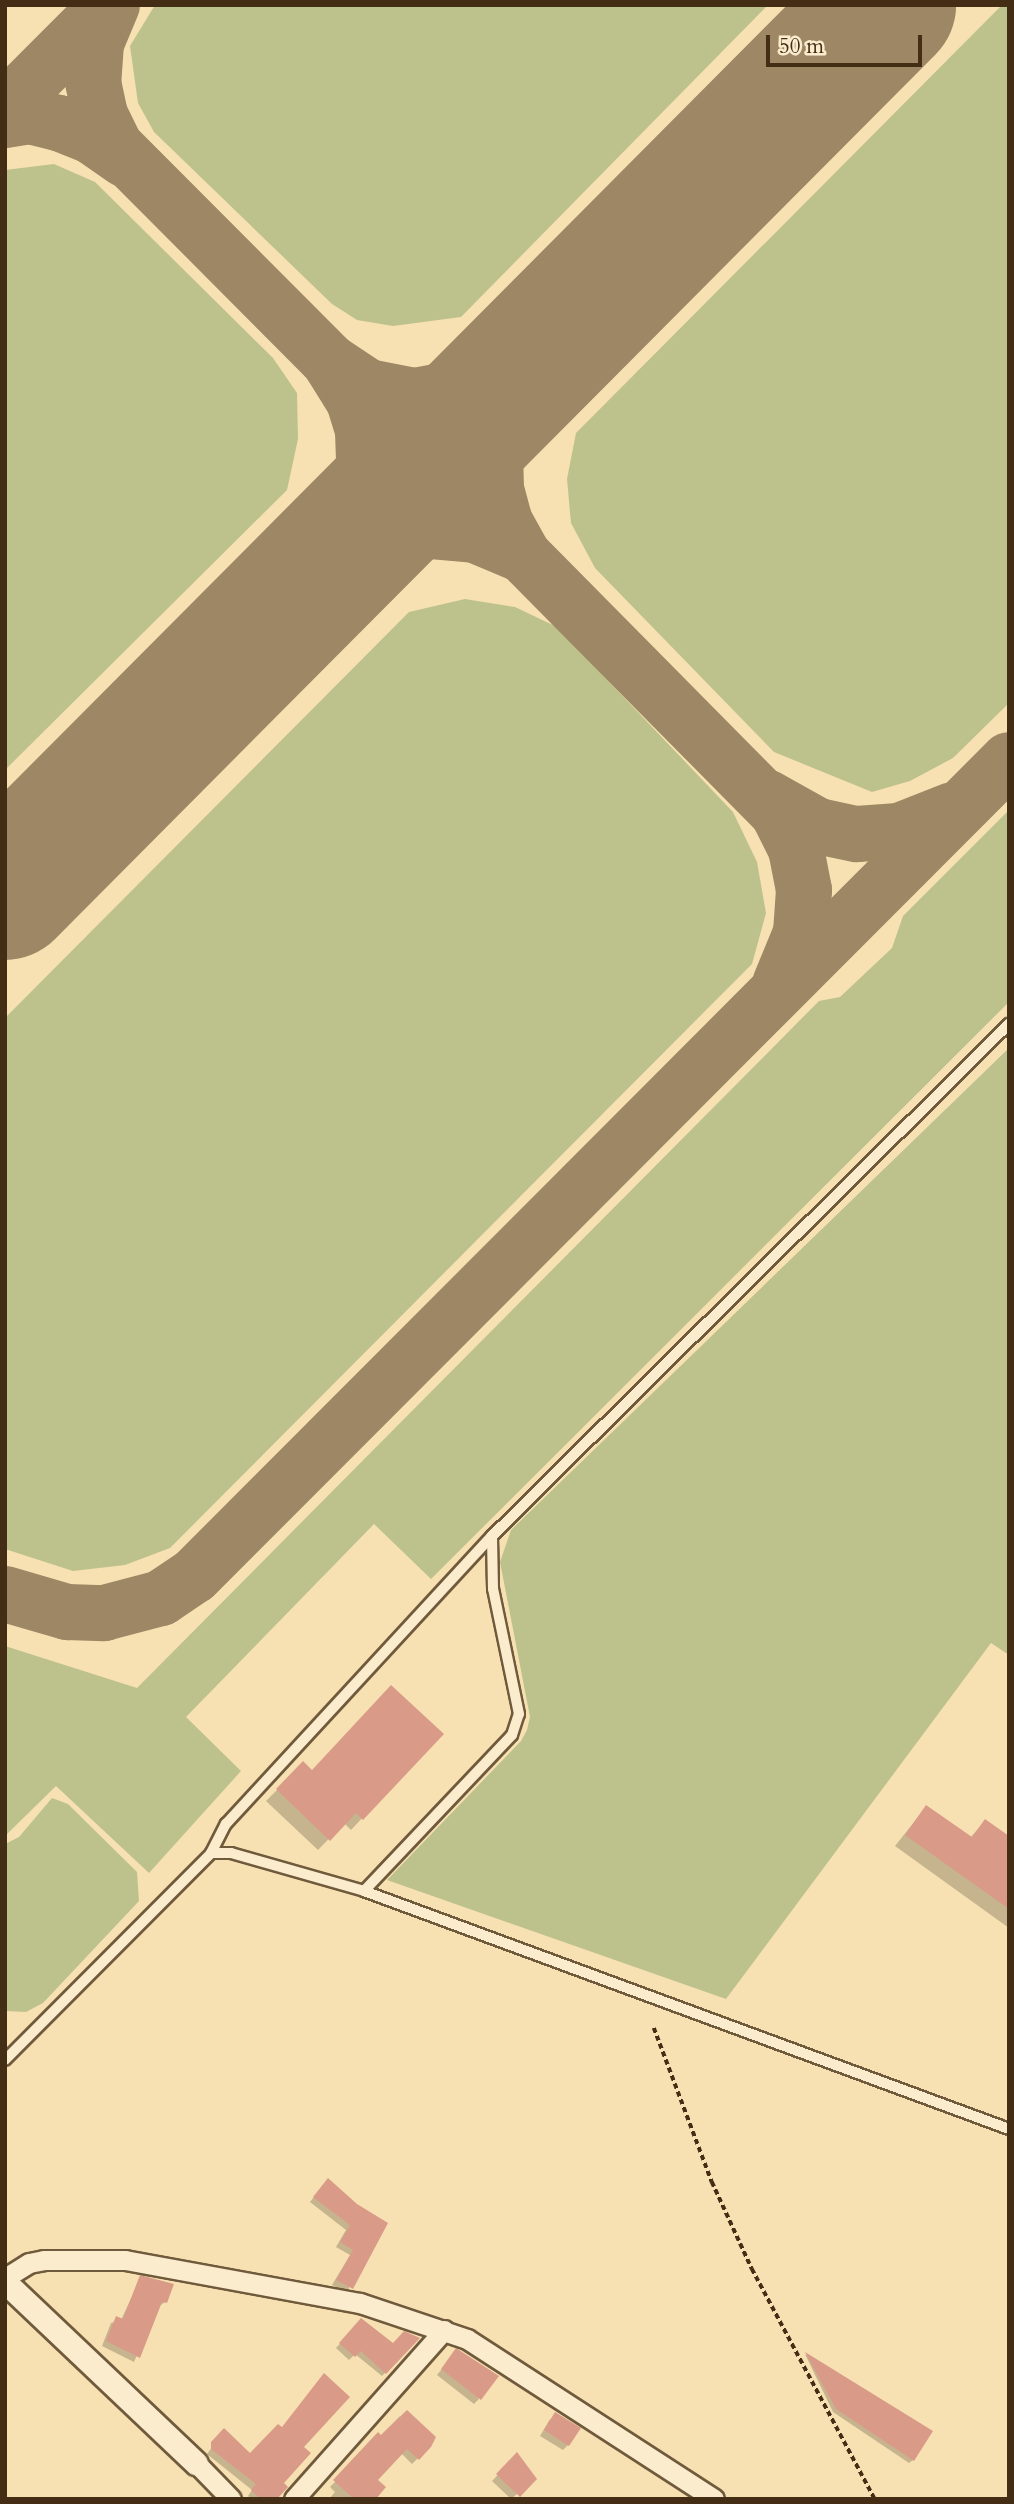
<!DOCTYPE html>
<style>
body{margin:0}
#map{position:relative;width:1014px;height:2504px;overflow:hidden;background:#f7e1b2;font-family:Cardo,serif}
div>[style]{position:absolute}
.green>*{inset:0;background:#bdc28c}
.shadow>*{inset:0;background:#0003}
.taxiway>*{height:56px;margin:-28px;padding:0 28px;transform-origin:28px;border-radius:28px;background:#9d8764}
.runway>*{height:140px;margin:-70px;padding:0 70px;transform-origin:70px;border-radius:70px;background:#9d8764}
.building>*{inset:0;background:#da9a88}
.path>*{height:3.5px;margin-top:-1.75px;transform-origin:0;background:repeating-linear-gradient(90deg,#432d15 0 5px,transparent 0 8.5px)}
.roads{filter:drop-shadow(2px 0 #705a3c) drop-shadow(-2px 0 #705a3c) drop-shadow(0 2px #705a3c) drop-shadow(0 -2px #705a3c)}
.service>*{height:10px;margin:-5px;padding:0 5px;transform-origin:5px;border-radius:5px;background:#faeccd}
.minor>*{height:19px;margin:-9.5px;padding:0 9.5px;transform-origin:9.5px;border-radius:9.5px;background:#faeccd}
.tertiary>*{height:23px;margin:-11.5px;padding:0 11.5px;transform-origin:11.5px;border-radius:11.5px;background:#faeccd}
span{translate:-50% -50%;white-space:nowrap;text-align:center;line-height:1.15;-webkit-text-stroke:6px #faeccd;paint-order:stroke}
.frame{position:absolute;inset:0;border:7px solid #432d15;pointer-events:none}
.scale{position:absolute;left:766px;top:35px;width:156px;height:32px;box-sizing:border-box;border:4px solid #432d15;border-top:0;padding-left:9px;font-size:21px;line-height:24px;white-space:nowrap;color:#432d15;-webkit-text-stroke:5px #faeccd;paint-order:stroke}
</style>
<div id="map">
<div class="green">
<i style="clip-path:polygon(155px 5px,768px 5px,461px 317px,393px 326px,357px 320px,332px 304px,154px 132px,138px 103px,130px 46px)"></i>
<i style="clip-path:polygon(1002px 5px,1009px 5px,1009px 703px,953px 758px,910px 781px,872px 792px,774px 752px,595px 568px,571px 523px,567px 479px,576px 433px)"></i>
<i style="clip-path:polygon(54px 164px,95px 182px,273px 358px,297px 393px,298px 439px,287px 490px,5px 770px,5px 170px)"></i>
<i style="clip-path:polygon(465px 599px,515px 607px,557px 627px,733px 812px,757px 862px,766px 913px,752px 964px,170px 1548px,125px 1565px,73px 1571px,5px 1549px,5px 1018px,409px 612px)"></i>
<i style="clip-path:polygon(1009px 810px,1009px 1002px,431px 1579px,374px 1524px,186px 1717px,241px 1771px,149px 1873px,56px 1786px,5px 1836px,5px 1646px,137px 1688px,819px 1001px,840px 997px,892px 948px,903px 916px)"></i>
<i style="clip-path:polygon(1009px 1048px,1009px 1655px,991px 1643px,726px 1999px,387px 1880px,521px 1741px,527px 1730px,530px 1717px,500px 1562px,511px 1530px)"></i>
<i style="clip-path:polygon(52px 1798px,68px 1804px,137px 1872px,139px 1901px,43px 2003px,26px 2012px,5px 2011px,5px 1844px,19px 1837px)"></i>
</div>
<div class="shadow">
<i style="clip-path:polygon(441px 1734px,351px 1830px,344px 1823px,318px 1850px,266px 1801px,303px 1764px,311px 1772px)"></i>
<i style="clip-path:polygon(926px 1807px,970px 1838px,985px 1821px,1009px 1838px,1009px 1928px,895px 1846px)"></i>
<i style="clip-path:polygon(323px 2185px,386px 2224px,346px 2293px,332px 2285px,350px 2255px,336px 2247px,346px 2230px,310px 2202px)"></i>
<i style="clip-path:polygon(141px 2277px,165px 2302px,158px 2307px,134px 2362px,102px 2346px,111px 2323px,121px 2320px)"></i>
<i style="clip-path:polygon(361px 2320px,393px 2346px,417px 2339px,382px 2376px,355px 2354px,349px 2360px,336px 2348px)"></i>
<i style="clip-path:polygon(805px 2354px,878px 2400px,913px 2460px,909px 2463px,833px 2412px)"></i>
<i style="clip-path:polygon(452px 2356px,479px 2399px,474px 2404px,437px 2375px)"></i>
<i style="clip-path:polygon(400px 2416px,418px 2458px,412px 2464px,401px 2453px,376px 2481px,374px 2499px,329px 2499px,335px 2492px,330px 2487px)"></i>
<i style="clip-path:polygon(550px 2419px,568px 2445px,563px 2450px,540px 2436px)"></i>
<i style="clip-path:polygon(224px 2431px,250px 2456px,302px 2447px,275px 2499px,251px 2499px,248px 2496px,252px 2490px,207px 2454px)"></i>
<i style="clip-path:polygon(517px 2455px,534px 2479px,511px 2499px,492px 2481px)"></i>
</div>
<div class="taxiway">
<i style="left:112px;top:5px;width:41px;rotate:112.8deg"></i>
<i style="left:96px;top:43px;width:39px;rotate:94deg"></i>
<i style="left:93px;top:82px;width:34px;rotate:78deg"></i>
<i style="left:100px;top:115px;width:34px;rotate:64deg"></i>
<i style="left:115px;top:146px;width:303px;rotate:45.1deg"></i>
<i style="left:329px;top:361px;width:47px;rotate:58deg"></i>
<i style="left:354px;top:401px;width:31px;rotate:73deg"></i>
<i style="left:363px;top:431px;width:33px;rotate:88deg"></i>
<i style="left:364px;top:464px;width:55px;rotate:102.5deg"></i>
<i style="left:352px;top:518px;width:46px;rotate:113.2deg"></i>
<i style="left:5px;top:108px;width:146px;rotate:-45deg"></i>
<i style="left:5px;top:120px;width:25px;rotate:-9deg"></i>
<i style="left:30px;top:116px;width:30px;rotate:14deg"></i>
<i style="left:59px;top:123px;width:37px;rotate:22deg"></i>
<i style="left:93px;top:137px;width:39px;rotate:35deg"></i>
<i style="left:533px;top:360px;width:37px;rotate:124deg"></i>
<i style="left:512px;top:391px;width:60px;rotate:106.3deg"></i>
<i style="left:495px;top:449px;width:40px;rotate:88.6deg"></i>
<i style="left:496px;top:489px;width:34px;rotate:75deg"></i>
<i style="left:505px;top:522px;width:38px;rotate:61deg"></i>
<i style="left:523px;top:555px;width:363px;rotate:45.3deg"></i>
<i style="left:778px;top:813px;width:40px;rotate:63.4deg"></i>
<i style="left:796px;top:849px;width:42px;rotate:79deg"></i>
<i style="left:804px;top:890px;width:43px;rotate:94deg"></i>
<i style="left:801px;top:933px;width:55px;rotate:112.4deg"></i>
<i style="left:329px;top:361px;width:47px;rotate:33.7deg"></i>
<i style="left:368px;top:387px;width:47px;rotate:11.1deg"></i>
<i style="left:414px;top:396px;width:56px;rotate:-10.3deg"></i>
<i style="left:469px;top:386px;width:69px;rotate:-22.1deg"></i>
<i style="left:334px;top:560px;width:36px;rotate:-32deg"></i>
<i style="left:365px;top:541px;width:56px;rotate:-11.3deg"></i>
<i style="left:420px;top:530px;width:55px;rotate:5.2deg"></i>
<i style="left:475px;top:535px;width:52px;rotate:22.6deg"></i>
<i style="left:766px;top:797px;width:60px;rotate:29.1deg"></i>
<i style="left:818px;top:826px;width:40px;rotate:12deg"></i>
<i style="left:857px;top:834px;width:42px;rotate:-4.1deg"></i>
<i style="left:899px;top:831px;width:58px;rotate:-21.3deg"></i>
<i style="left:5px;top:882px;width:14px;rotate:-21deg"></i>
<i style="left:5px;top:1594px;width:65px;rotate:16.2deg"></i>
<i style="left:67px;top:1612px;width:37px;rotate:2deg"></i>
<i style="left:104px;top:1613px;width:59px;rotate:-14.7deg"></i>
<i style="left:161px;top:1598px;width:40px;rotate:-34deg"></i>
<i style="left:194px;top:1576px;width:1153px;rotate:-45.04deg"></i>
</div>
<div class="runway">
<i style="left:5px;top:890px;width:1249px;rotate:-45.13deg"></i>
</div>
<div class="building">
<i style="clip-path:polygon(391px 1685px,444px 1734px,363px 1820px,356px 1813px,330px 1841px,276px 1789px,303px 1761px,312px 1770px)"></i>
<i style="clip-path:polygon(926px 1805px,972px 1837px,985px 1819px,1009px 1836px,1009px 1909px,905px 1835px)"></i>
<i style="clip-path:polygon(328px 2178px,357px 2204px,388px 2223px,353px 2289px,336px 2280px,353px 2250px,340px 2242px,350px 2225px,313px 2197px)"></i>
<i style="clip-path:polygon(140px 2275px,174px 2284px,167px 2303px,162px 2302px,140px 2358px,106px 2341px,116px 2316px,123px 2319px)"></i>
<i style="clip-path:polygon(361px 2318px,393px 2343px,404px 2331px,420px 2338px,386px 2374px,361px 2351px,355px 2357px,339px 2343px)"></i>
<i style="clip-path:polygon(456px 2348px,499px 2376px,481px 2400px,441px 2369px)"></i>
<i style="clip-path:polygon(805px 2352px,933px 2431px,914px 2461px,836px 2409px)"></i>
<i style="clip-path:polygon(324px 2373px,350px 2397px,304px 2447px,311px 2453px,284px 2483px,288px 2487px,277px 2499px,261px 2499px,251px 2490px,256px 2484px,211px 2449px,211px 2442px,224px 2428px,250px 2453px,278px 2424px,282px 2427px)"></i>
<i style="clip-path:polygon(407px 2410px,436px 2437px,431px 2447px,419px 2460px,407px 2449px,378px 2480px,386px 2487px,376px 2499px,354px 2499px,333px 2480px,378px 2432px,381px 2435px)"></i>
<i style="clip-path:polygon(555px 2412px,581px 2428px,569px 2446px,544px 2430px)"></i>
<i style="clip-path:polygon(517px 2452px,537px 2479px,520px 2497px,496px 2474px)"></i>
</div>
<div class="path">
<i style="left:654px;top:2028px;width:165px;rotate:69.4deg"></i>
<i style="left:712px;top:2182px;width:96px;rotate:65.3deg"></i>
<i style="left:752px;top:2269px;width:261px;rotate:61.9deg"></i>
</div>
<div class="roads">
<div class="service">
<i style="left:211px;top:1853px;width:20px"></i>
<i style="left:231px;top:1853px;width:138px;rotate:15.9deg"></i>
<i style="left:364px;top:1891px;width:688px;rotate:20.25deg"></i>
<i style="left:364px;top:1891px;width:215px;rotate:-46.5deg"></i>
<i style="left:512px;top:1735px;width:22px;rotate:-72deg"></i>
<i style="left:519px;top:1714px;width:128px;rotate:-101.7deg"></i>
<i style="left:493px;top:1589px;width:53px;rotate:-91.1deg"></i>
<i style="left:5px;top:2060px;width:292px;rotate:-45.1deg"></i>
<i style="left:211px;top:1853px;width:33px;rotate:-63deg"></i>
<i style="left:226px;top:1824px;width:392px;rotate:-47.3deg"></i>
<i style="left:492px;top:1536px;width:728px;rotate:-44.72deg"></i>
</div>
<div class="minor">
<i style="left:5px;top:2278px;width:28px;rotate:-32deg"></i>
<i style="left:29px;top:2263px;width:15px;rotate:-11deg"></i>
<i style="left:44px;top:2260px;width:81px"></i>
<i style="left:125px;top:2260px;width:239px;rotate:10.4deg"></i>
<i style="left:360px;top:2303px;width:113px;rotate:18.6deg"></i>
<i style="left:467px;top:2339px;width:294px;rotate:32.9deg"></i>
<i style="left:196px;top:2463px;width:50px;rotate:45.8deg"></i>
<i style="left:294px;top:2499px;width:226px;rotate:-48.4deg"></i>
</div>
<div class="tertiary">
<i style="left:5px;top:2282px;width:263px;rotate:43.5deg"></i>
</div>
</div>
<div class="frame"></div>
<div class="scale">50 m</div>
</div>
